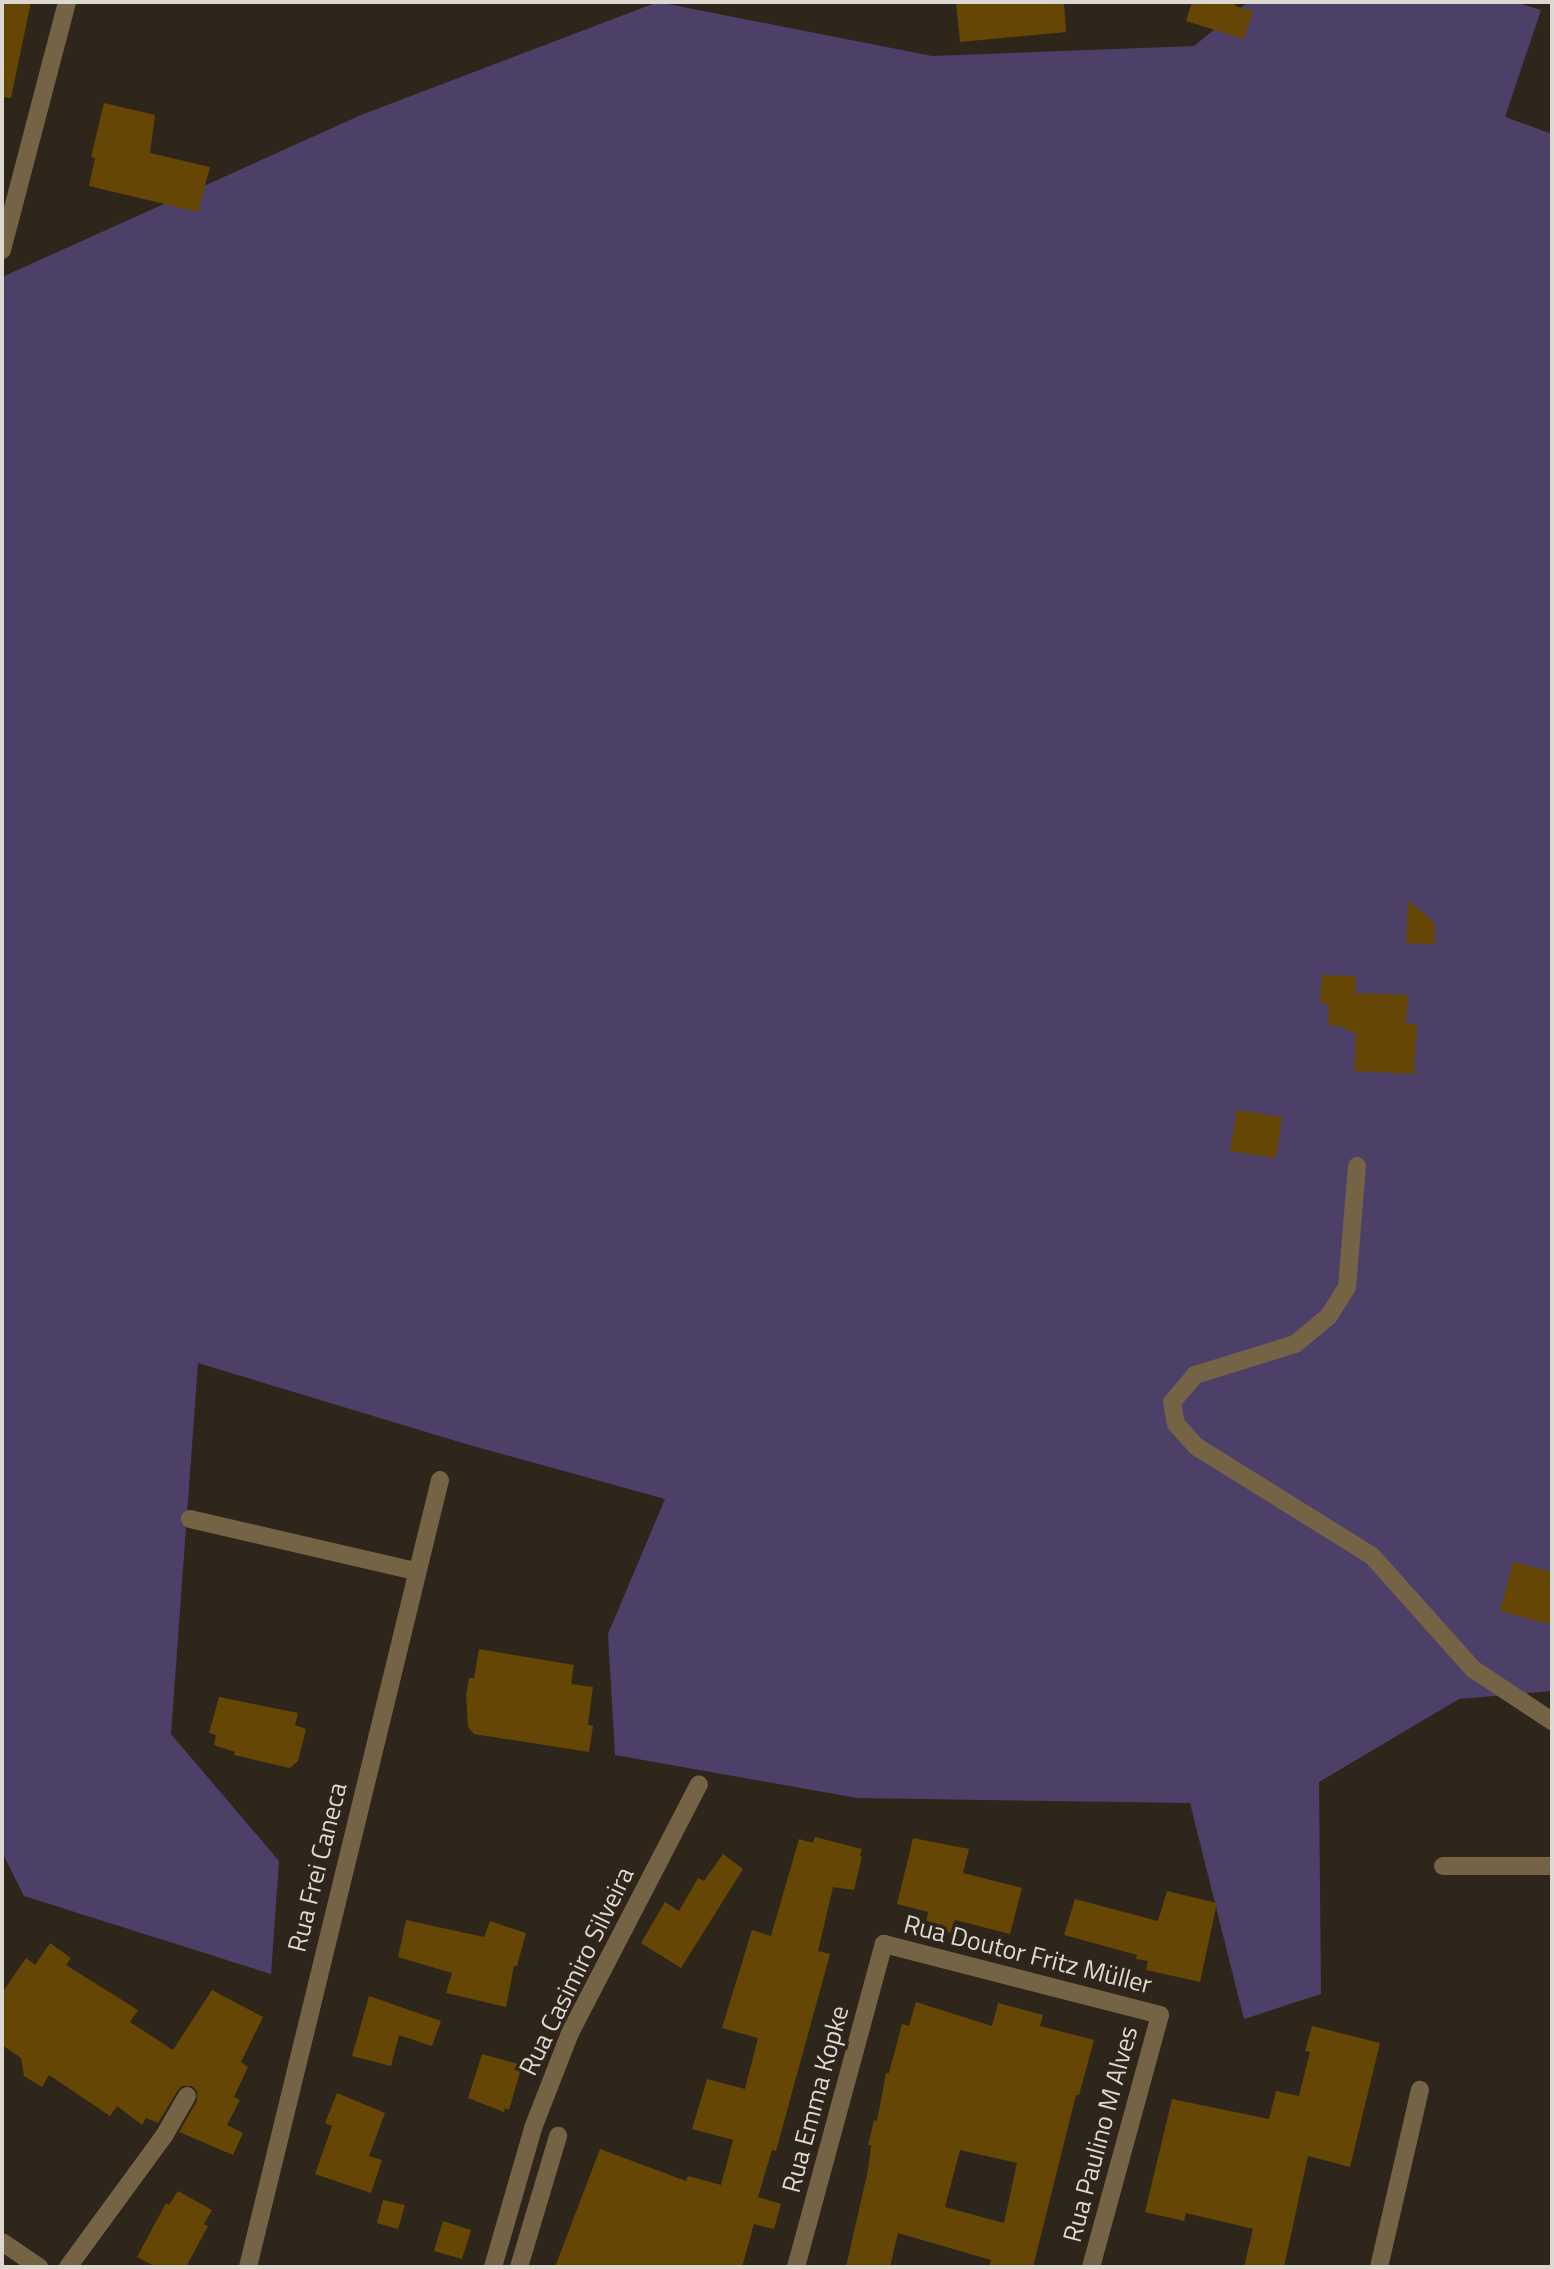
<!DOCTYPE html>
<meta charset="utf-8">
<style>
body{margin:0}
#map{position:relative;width:1554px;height:2269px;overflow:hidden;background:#2e261a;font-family:"Titillium Web",sans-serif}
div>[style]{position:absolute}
.green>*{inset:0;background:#4c4069}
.building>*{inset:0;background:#654604}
.minor>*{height:18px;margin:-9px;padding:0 9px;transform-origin:9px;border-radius:9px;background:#756346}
span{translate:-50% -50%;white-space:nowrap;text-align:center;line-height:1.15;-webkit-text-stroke:7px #2e261a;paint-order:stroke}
.street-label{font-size:26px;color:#ddd8d0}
.frame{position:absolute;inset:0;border:4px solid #ddd8d0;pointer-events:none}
</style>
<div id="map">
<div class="green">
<i style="clip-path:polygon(658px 2px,932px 56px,1194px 46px,1248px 2px,1514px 2px,1541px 10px,1505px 117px,1552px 134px,1552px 1691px,1459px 1699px,1319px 1782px,1321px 1994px,1244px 2019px,1190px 1803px,857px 1798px,615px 1755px,608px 1634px,665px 1499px,466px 1444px,198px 1363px,171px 1734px,279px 1861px,271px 1974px,24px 1896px,2px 1852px,2px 277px,361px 115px)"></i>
</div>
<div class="building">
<i style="clip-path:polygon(2px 2px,31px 2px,11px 98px,2px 97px)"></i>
<i style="clip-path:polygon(956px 2px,1064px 2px,1066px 32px,960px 42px)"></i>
<i style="clip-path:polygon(1192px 2px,1236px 2px,1235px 6px,1253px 11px,1244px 39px,1186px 21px)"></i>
<i style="clip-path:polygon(104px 103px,155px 115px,150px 153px,210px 167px,198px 212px,89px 186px,95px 158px,91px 157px)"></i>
<i style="clip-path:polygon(1408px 900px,1434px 922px,1435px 944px,1406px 943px)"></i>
<i style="clip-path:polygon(1322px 975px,1356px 976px,1355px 993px,1408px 995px,1406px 1024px,1417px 1024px,1414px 1074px,1354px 1071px,1356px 1034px,1339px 1026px,1328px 1025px,1329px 1005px,1323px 1004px,1320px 999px)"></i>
<i style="clip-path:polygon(1237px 1110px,1282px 1117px,1276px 1158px,1230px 1151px)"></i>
<i style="clip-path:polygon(1513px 1562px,1552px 1572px,1552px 1625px,1500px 1611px)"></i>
<i style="clip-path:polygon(479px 1649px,574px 1665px,571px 1684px,593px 1687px,588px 1725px,593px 1726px,589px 1752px,474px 1734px,468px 1727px,466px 1695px,469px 1678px,474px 1678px)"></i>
<i style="clip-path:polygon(219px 1697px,298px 1713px,295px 1725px,306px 1729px,298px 1761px,290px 1768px,234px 1755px,235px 1752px,214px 1745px,216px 1735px,209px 1733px)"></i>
<i style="clip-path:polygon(815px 1837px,862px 1849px,860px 1856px,862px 1857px,854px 1890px,833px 1887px,818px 1951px,830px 1954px,776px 2151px,772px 2150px,758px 2197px,781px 2204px,774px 2229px,754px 2224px,742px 2267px,555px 2267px,600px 2149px,686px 2181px,688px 2176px,721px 2185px,733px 2140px,692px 2129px,707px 2079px,745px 2089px,758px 2038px,722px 2028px,752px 1930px,771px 1936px,799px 1839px,813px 1843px)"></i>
<i style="clip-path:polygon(913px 1838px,969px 1849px,963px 1873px,1022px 1888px,1010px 1934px,955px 1920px,951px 1933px,925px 1926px,928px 1912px,897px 1904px)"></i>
<i style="clip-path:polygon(723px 1854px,743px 1869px,681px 1968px,641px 1943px,665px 1902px,679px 1911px,698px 1878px,704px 1881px)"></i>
<i style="clip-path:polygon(1167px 1891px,1217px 1903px,1200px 1982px,1146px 1970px,1148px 1961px,1136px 1959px,1137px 1955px,1064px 1935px,1075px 1899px,1158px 1921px)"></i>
<i style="clip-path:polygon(406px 1920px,484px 1937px,490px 1921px,526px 1933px,517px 1966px,514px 1966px,506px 2007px,446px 1993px,452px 1973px,398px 1957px)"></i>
<i style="clip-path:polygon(50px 1943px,71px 1958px,66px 1965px,138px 2010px,130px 2022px,173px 2050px,212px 1990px,263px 2017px,241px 2062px,248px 2067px,234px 2097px,240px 2100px,227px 2125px,243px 2133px,233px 2155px,179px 2132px,197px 2101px,197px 2091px,192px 2086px,182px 2086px,178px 2090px,158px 2123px,146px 2118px,142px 2125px,117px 2106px,110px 2116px,49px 2075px,42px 2087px,24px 2076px,21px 2058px,2px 2045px,2px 1993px,26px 1958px,35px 1965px)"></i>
<i style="clip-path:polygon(369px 1996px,441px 2021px,432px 2046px,399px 2035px,391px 2066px,352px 2056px)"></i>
<i style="clip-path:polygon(evenodd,916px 2002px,992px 2026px,998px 2003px,1043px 2015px,1040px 2026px,1094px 2040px,1079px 2095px,1076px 2095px,1033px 2267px,989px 2267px,991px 2260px,898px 2233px,890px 2267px,846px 2267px,868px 2170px,871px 2145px,868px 2145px,874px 2120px,877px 2121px,886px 2073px,889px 2073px,902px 2024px,909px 2026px,916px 2002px,960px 2150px,1017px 2163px,1004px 2223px,945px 2207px,960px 2150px)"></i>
<i style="clip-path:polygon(1312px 2026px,1380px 2043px,1350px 2167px,1308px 2156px,1284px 2267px,1244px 2267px,1253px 2229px,1186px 2213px,1184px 2221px,1145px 2212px,1172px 2099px,1269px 2119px,1276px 2091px,1299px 2096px,1310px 2052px,1305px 2051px)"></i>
<i style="clip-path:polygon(482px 2054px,522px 2065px,509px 2110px,505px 2108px,504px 2112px,468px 2098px)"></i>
<i style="clip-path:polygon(337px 2093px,385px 2113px,369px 2156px,382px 2160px,371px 2193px,315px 2174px,332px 2126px,325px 2123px)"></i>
<i style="clip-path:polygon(178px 2191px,212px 2210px,204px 2224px,208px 2226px,186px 2267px,156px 2267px,137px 2257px,166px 2203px,169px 2205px)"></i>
<i style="clip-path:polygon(383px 2200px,405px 2205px,398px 2229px,377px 2223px)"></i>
<i style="clip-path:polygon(443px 2221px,471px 2230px,462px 2259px,434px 2251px)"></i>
</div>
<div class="minor">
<i style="left:2px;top:250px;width:256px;rotate:-75.3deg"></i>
<i style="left:1357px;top:1166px;width:121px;rotate:94.7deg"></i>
<i style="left:1347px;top:1287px;width:34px;rotate:122deg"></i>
<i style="left:1329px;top:1316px;width:44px;rotate:140.5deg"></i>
<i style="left:1295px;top:1344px;width:105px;rotate:162.8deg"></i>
<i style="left:1195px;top:1375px;width:35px;rotate:130deg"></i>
<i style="left:1172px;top:1402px;width:22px;rotate:80deg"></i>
<i style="left:1176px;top:1424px;width:31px;rotate:48deg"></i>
<i style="left:1197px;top:1447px;width:206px;rotate:31.9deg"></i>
<i style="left:1372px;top:1556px;width:152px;rotate:48.2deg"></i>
<i style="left:1473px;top:1669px;width:95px;rotate:33.4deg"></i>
<i style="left:190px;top:1519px;width:232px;rotate:13deg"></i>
<i style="left:1443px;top:1866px;width:109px"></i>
<i style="left:2px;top:2242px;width:45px;rotate:34deg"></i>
<i style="left:68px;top:2267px;width:162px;rotate:-53.8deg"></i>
<i style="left:164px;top:2136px;width:46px;rotate:-60.1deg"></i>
<i style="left:248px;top:2267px;width:810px;rotate:-76.29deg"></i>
<i style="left:493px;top:2267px;width:145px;rotate:-73.9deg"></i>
<i style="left:533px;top:2128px;width:102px;rotate:-68.7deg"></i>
<i style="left:570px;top:2033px;width:280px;rotate:-62.6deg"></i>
<i style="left:519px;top:2267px;width:137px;rotate:-73.4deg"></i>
<i style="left:796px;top:2267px;width:335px;rotate:-74.8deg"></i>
<i style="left:884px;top:1944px;width:285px;rotate:14.4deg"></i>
<i style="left:1160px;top:2015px;width:261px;rotate:105.3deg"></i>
<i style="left:1379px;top:2267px;width:182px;rotate:-77deg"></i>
</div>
<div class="street-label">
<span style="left:317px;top:1867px;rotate:-76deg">Rua Frei Caneca</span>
<span style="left:1028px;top:1954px;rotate:14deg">Rua Doutor Fritz Müller</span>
<span style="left:576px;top:1971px;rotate:-64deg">Rua Casimiro Silveira</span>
<span style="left:815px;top:2099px;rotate:-75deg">Rua Emma Kopke</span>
<span style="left:1100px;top:2134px;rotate:-75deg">Rua Paulino M Alves</span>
</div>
<div class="frame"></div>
</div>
